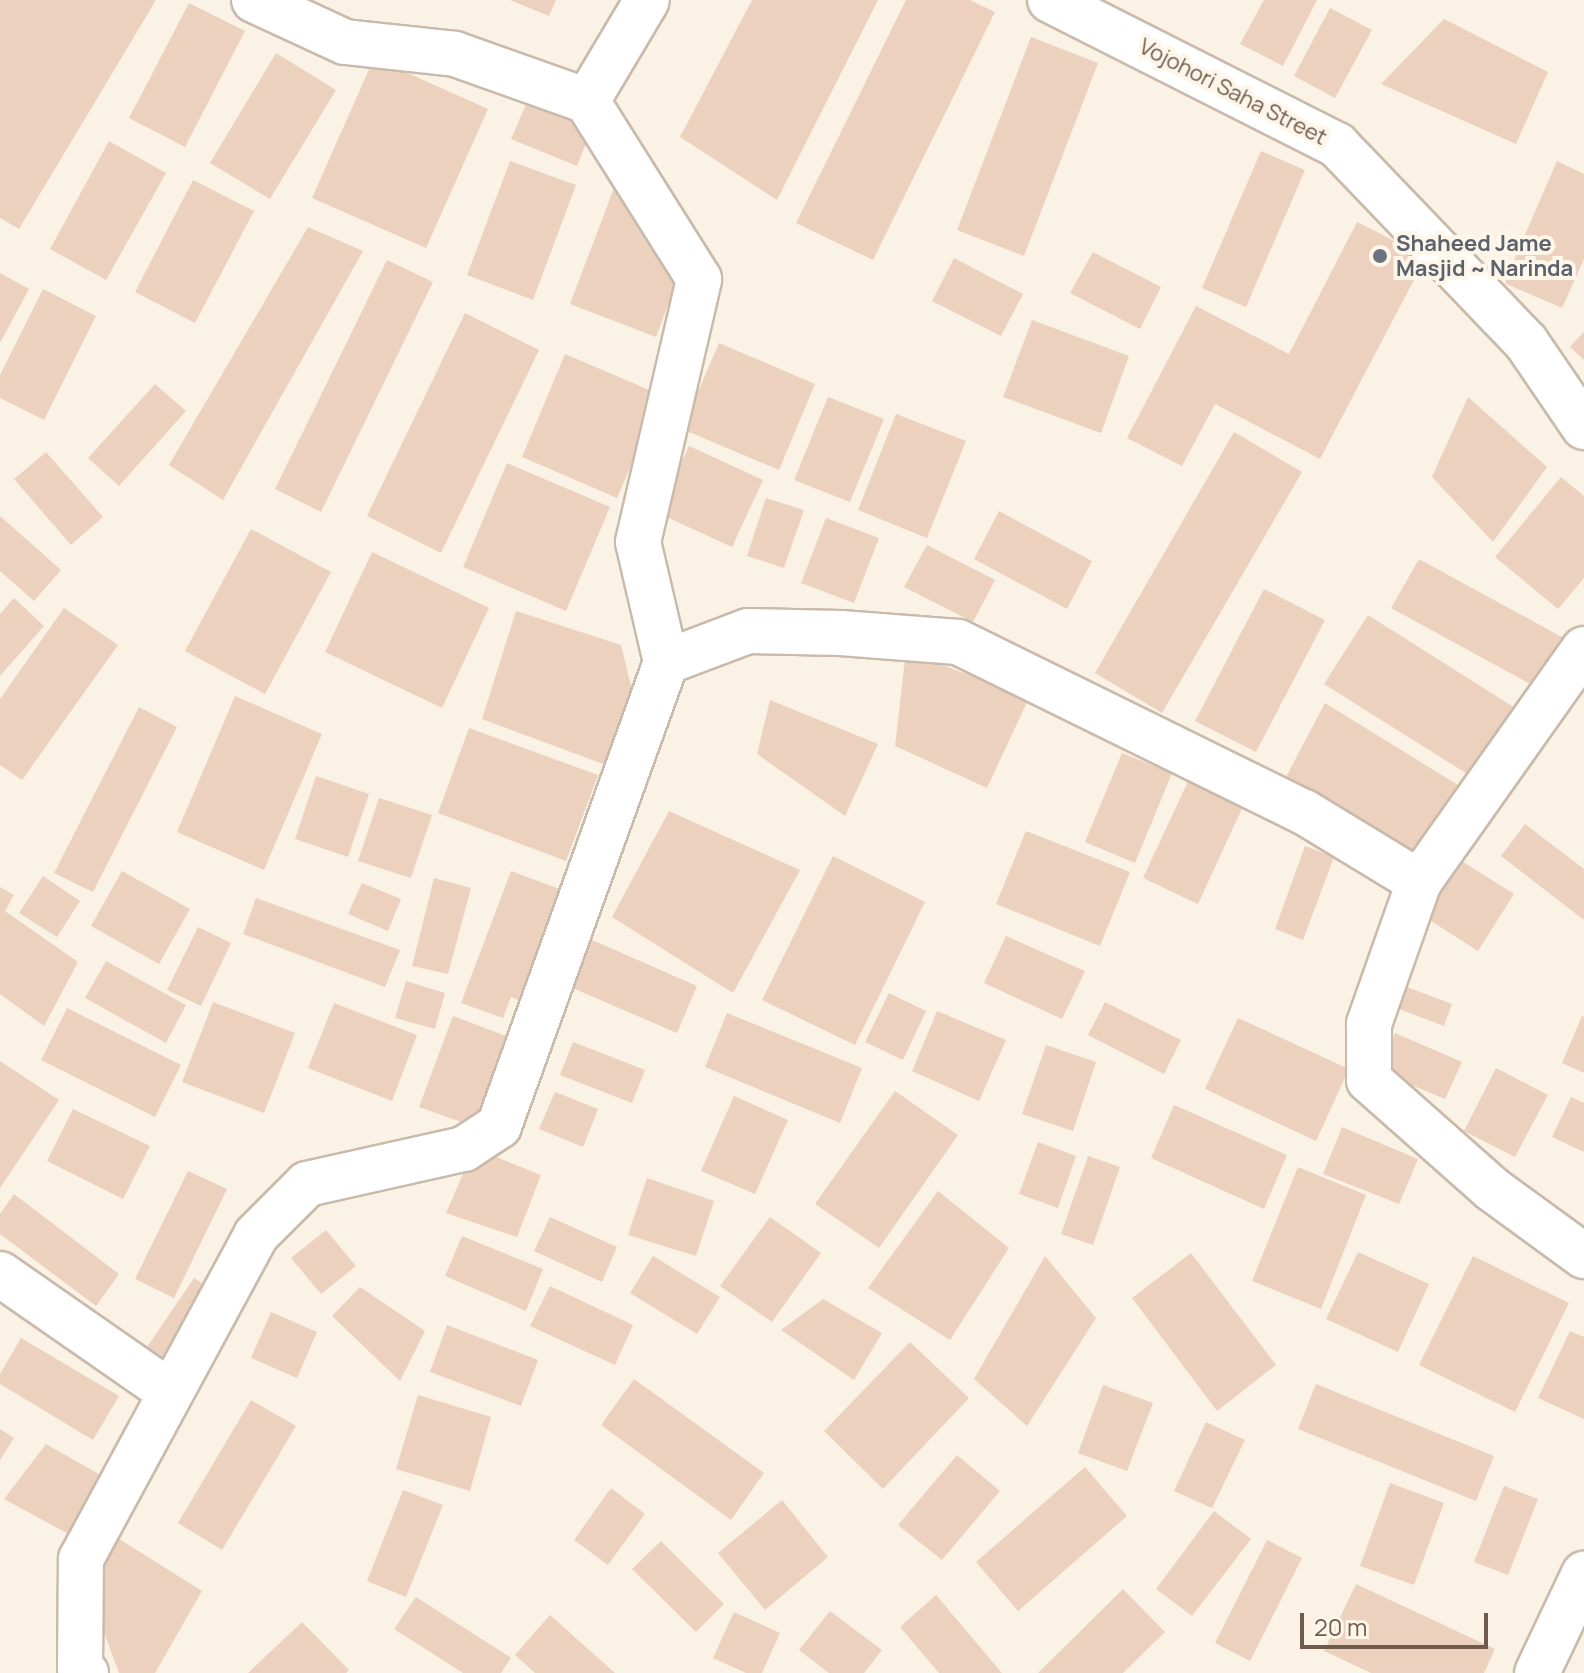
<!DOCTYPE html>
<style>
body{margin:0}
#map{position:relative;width:1584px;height:1673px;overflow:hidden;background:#faf2e4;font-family:Manrope,sans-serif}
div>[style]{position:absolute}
.building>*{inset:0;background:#ecd2be}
.roads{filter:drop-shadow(2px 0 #c9baab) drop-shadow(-2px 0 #c9baab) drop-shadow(0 2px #c9baab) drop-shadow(0 -2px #c9baab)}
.minor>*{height:44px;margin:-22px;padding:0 22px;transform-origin:22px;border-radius:22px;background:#fff}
.dots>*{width:22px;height:22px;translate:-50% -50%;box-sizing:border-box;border:4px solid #fdf6e9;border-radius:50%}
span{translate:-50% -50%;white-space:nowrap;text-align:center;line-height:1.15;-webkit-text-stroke:8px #fdf6e9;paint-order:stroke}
.street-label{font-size:22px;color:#6f5a4c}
.worship-label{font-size:22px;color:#5b616d;font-weight:700}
.left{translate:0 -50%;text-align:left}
.scale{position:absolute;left:1300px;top:1613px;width:188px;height:36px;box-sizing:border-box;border:4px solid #6f5a4c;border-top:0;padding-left:10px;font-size:24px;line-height:28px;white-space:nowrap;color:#6f5a4c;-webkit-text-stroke:6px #fdf6e9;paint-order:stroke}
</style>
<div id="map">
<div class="building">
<i style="clip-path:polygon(0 0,156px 0,19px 229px,0 218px)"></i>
<i style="clip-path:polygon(510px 0,556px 0,549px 16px)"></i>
<i style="clip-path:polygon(752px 0,878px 0,777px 200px,680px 137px)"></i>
<i style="clip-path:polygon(906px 0,970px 0,995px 12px,873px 260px,796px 223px)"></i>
<i style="clip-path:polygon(1264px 0,1317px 0,1283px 66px,1240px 44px)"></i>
<i style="clip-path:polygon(189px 3px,245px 31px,185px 147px,129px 118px)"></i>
<i style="clip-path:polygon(1330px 8px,1372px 30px,1335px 98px,1294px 76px)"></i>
<i style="clip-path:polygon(1444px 19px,1548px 72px,1516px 144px,1381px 84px)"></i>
<i style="clip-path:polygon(1031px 37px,1098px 63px,1024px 256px,957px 230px)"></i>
<i style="clip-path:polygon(276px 53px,336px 90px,270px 199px,210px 163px)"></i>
<i style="clip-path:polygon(374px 58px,488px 109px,426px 248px,312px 198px)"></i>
<i style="clip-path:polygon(528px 100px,593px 126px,577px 166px,511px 139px)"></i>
<i style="clip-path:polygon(109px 141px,166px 173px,106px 280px,50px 249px)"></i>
<i style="clip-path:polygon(1261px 151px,1305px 170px,1246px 307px,1202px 288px)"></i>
<i style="clip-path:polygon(510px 161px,576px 185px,533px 300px,467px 275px)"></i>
<i style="clip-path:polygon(1557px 161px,1584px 174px,1584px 259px,1562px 308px,1504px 283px)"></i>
<i style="clip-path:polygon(193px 180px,254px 211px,195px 323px,135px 292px)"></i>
<i style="clip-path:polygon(614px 188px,675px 211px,684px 262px,656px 337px,570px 304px)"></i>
<i style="clip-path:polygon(1357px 222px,1426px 257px,1320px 459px,1215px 404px,1182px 466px,1127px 438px,1196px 306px,1289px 354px)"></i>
<i style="clip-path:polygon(308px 227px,363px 251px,223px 500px,169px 465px)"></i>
<i style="clip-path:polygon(1093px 252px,1161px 287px,1140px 329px,1070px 293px)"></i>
<i style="clip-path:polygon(954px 258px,1023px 294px,1001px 336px,932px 301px)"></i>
<i style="clip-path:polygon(387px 260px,433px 282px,321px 512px,275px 489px)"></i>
<i style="clip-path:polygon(0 273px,29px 289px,0 343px)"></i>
<i style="clip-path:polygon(43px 289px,96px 316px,44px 420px,0 398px,0 375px)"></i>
<i style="clip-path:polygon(465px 313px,539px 350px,441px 553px,367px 516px)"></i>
<i style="clip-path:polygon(1032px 320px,1129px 356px,1101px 433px,1003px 397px)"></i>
<i style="clip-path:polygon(1584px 332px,1584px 360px,1570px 347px)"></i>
<i style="clip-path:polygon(719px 343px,815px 384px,779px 470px,682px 429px)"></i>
<i style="clip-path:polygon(565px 354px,661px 395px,617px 498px,522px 457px)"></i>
<i style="clip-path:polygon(155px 384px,186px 411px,119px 486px,88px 458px)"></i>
<i style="clip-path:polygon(828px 397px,884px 419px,850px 502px,794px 480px)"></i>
<i style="clip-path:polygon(1468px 397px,1547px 467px,1493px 542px,1432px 477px)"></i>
<i style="clip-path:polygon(896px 414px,966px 441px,927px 538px,858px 510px)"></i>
<i style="clip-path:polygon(1234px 432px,1302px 472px,1162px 713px,1095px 673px)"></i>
<i style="clip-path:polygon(689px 446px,763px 480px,732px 547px,658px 513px)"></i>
<i style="clip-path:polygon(46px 452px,103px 517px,71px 545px,14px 479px)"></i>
<i style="clip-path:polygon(507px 463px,610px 507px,566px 611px,463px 567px)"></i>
<i style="clip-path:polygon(1561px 477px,1584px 496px,1584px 578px,1558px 609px,1495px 557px)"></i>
<i style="clip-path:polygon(766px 498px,804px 510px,784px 568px,747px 556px)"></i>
<i style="clip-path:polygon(999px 511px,1092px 561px,1067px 609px,974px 559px)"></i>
<i style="clip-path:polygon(0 516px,61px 570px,34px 601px,0 571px)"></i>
<i style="clip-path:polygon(826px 518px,879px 538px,854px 603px,801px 583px)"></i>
<i style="clip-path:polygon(251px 529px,331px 572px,265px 694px,185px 651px)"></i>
<i style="clip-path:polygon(927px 545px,995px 580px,973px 622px,904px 587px)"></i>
<i style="clip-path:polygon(372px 552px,489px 608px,442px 708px,325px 652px)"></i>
<i style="clip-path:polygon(1419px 559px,1571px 642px,1543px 691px,1391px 608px)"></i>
<i style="clip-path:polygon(1264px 589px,1325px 620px,1256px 752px,1195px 721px)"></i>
<i style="clip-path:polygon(14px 598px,44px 626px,0 676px,0 614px)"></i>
<i style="clip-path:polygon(64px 608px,118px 645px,22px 780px,0 765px,0 699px)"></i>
<i style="clip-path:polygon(516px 611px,621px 645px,637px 711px,614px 768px,482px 719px)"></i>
<i style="clip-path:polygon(1368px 615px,1523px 713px,1480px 782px,1324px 684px)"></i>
<i style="clip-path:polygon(906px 651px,1029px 698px,987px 788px,895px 746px)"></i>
<i style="clip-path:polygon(235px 696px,322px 734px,264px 870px,177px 832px)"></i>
<i style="clip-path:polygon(770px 700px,878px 744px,845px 816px,757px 754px)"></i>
<i style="clip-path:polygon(1325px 703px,1466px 790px,1413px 854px,1286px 777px)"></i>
<i style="clip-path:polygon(139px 707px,177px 727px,93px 892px,54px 873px)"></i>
<i style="clip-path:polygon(469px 728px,598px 775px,566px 861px,438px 813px)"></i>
<i style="clip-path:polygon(1122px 753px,1172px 773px,1135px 863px,1085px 842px)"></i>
<i style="clip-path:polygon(316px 776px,369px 794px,348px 857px,295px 839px)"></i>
<i style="clip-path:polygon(1190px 777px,1245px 802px,1198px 904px,1143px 878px)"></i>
<i style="clip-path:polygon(379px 798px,432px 815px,411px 878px,358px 861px)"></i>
<i style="clip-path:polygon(669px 811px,800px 870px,733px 993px,612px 917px)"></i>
<i style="clip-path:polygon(1525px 824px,1584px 869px,1584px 920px,1501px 856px)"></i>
<i style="clip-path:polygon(1026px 831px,1130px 872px,1100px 946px,996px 904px)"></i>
<i style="clip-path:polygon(1305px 846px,1334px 857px,1303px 940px,1275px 929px)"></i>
<i style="clip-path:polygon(833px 856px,925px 902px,855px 1045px,762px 1000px)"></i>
<i style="clip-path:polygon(1460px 860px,1514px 894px,1478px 951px,1423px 916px)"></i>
<i style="clip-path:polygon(122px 871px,190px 909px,159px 964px,91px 926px)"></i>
<i style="clip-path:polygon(511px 871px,573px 894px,532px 1005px,511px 997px,503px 1018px,461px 1003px)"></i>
<i style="clip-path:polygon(43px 876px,80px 901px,57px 937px,19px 913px)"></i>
<i style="clip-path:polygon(434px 878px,471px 888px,448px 974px,412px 966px)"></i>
<i style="clip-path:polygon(362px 883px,401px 899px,388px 931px,348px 914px)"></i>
<i style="clip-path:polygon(0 887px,14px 895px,5px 911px,78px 962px,44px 1026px,0 994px)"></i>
<i style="clip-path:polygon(256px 898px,400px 950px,385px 987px,243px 934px)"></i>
<i style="clip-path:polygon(198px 927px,231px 943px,201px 1006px,167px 990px)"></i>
<i style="clip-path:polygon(1006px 936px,1085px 971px,1062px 1019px,984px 983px)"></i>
<i style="clip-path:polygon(590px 939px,697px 986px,677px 1033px,570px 987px)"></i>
<i style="clip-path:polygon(106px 961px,186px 1005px,166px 1043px,85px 998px)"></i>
<i style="clip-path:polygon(406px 981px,445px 993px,435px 1029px,395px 1018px)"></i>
<i style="clip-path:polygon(1399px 984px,1452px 1004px,1444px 1026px,1391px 1006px)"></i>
<i style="clip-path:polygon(889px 993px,926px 1011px,903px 1060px,865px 1042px)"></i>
<i style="clip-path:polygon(213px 1002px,295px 1033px,264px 1113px,182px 1082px)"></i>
<i style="clip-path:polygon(1105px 1002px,1181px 1040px,1164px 1074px,1088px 1035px)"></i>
<i style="clip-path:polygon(334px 1003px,417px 1035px,392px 1101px,308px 1068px)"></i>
<i style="clip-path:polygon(67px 1008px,181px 1065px,155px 1117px,41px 1060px)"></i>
<i style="clip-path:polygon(937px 1011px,1006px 1040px,979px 1101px,912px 1071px)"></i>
<i style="clip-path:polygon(727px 1013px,862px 1068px,840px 1123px,705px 1067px)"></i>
<i style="clip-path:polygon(453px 1016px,514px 1039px,481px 1129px,419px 1107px)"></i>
<i style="clip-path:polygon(1582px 1016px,1584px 1017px,1584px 1073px,1562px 1063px)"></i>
<i style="clip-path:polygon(1238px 1018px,1349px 1069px,1316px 1141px,1205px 1089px)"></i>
<i style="clip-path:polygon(1395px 1033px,1462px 1062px,1445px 1099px,1378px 1071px)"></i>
<i style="clip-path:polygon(573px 1042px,645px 1070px,632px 1103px,560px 1075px)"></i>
<i style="clip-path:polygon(1046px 1045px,1096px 1062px,1073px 1131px,1022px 1114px)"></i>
<i style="clip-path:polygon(0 1061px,59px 1100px,0 1188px)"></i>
<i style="clip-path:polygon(1496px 1068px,1548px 1095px,1515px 1157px,1464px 1131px)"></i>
<i style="clip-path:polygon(895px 1091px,958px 1135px,879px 1248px,815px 1204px)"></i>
<i style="clip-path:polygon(555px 1092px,598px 1109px,583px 1147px,539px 1129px)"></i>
<i style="clip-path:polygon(734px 1096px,788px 1120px,755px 1194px,701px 1171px)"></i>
<i style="clip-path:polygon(1571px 1097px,1584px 1103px,1584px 1152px,1552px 1137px)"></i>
<i style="clip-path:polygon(1174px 1105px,1287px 1155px,1264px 1209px,1151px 1158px)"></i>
<i style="clip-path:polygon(73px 1109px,150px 1146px,123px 1199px,47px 1161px)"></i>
<i style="clip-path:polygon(1342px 1127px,1418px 1159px,1399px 1204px,1323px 1174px)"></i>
<i style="clip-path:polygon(1038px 1142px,1076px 1156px,1058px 1208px,1019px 1194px)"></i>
<i style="clip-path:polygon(474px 1148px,541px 1175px,517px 1237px,446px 1213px)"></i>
<i style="clip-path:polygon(1088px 1156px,1120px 1167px,1093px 1245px,1061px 1234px)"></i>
<i style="clip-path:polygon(1298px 1167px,1366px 1195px,1321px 1309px,1252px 1281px)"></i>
<i style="clip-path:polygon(188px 1171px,227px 1189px,174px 1298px,135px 1279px)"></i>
<i style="clip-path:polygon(647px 1178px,714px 1201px,696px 1256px,628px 1235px)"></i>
<i style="clip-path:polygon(938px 1191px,1009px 1248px,950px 1340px,868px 1288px)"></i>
<i style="clip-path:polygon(14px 1194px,119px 1274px,96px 1306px,0 1234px,0 1214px)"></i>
<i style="clip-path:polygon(550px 1217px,617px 1247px,602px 1282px,534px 1251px)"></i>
<i style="clip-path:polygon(770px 1217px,821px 1253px,772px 1322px,720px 1286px)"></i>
<i style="clip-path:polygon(326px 1230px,356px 1266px,321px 1294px,291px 1258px)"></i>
<i style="clip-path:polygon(462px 1236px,543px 1269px,526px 1311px,445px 1276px)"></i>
<i style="clip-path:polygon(1358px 1252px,1429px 1284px,1398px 1352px,1326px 1319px)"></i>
<i style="clip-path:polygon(1191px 1253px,1276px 1365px,1217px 1411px,1132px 1298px)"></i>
<i style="clip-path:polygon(653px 1256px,720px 1297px,697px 1334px,630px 1293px)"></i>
<i style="clip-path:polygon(1045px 1256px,1096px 1318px,1027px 1426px,974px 1379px)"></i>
<i style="clip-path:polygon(1473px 1256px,1569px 1303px,1515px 1412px,1419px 1365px)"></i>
<i style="clip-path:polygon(194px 1278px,219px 1294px,165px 1373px,141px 1356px)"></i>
<i style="clip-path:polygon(550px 1286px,633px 1325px,615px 1365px,530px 1326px)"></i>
<i style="clip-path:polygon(360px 1287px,425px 1331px,400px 1381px,332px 1316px)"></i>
<i style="clip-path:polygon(823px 1299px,882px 1333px,854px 1380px,781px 1330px)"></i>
<i style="clip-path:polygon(271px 1312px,317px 1332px,297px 1378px,251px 1358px)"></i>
<i style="clip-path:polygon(447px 1325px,538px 1360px,521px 1406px,430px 1372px)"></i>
<i style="clip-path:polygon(1570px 1331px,1584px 1337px,1584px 1419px,1538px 1398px)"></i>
<i style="clip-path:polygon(21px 1338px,119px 1396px,93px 1440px,0 1384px,0 1374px)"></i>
<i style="clip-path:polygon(910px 1342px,969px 1398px,883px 1489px,824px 1431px)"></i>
<i style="clip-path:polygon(634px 1379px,764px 1473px,731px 1520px,601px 1425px)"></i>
<i style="clip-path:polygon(1316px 1384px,1494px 1456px,1476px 1501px,1298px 1429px)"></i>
<i style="clip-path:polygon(1103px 1385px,1153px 1403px,1127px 1471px,1078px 1453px)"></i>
<i style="clip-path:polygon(418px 1395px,491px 1417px,470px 1491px,396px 1469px)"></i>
<i style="clip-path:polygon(251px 1400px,296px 1426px,222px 1550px,178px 1523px)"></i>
<i style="clip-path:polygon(1206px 1422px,1245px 1440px,1212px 1508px,1174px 1491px)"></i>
<i style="clip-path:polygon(0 1429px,14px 1438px,0 1460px)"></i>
<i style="clip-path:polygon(46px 1444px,118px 1485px,85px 1543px,4px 1499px)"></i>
<i style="clip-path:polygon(957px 1455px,1000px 1491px,942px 1560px,898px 1525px)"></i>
<i style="clip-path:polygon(1085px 1467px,1127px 1516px,1018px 1611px,976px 1562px)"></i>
<i style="clip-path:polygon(1390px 1483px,1444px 1503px,1414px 1585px,1360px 1566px)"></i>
<i style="clip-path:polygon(1504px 1486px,1538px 1499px,1508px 1575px,1474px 1562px)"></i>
<i style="clip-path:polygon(611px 1488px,645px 1514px,608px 1565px,574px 1540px)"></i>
<i style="clip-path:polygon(403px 1490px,443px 1505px,406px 1597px,367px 1581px)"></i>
<i style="clip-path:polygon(782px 1500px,828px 1557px,765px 1610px,718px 1553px)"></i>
<i style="clip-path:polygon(1214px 1511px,1251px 1539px,1192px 1616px,1156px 1589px)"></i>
<i style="clip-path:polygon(100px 1527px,202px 1591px,155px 1673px,119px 1673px,98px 1616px)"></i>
<i style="clip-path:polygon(1267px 1540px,1302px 1558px,1250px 1661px,1215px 1643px)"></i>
<i style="clip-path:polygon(661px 1541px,724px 1604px,696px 1632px,632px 1569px)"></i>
<i style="clip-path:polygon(1356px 1584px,1495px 1649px,1484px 1673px,1371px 1673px,1324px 1651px)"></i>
<i style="clip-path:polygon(1123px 1589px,1165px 1632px,1123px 1673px,1038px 1673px)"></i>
<i style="clip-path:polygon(936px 1595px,1002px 1673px,939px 1673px,900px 1627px)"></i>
<i style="clip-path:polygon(416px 1597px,511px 1658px,501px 1673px,463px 1673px,394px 1629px)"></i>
<i style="clip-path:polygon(830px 1611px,882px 1650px,864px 1673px,829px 1673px,799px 1650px)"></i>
<i style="clip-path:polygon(734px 1612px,780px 1633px,762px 1673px,746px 1673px,713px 1658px)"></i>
<i style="clip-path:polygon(550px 1615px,615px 1673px,535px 1673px,515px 1655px)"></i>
<i style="clip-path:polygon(302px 1622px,349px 1670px,346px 1673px,248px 1673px)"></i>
</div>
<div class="roads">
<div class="minor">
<i style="left:254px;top:0;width:100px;rotate:24.8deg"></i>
<i style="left:345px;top:42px;width:111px;rotate:6.2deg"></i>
<i style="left:455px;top:54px;width:140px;rotate:19.6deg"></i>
<i style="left:1050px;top:0;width:322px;rotate:26.8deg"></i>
<i style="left:1337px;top:145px;width:273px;rotate:46.2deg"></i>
<i style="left:1526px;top:342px;width:103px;rotate:55.7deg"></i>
<i style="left:1584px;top:649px;width:286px;rotate:125.3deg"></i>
<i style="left:1419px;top:882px;width:151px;rotate:109.4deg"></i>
<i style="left:1369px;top:1024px;width:56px;rotate:90deg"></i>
<i style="left:1369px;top:1080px;width:164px;rotate:41.5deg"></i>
<i style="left:1492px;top:1189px;width:114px;rotate:36.1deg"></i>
<i style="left:666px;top:662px;width:88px;rotate:-20.7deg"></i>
<i style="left:748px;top:631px;width:93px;rotate:1.2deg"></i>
<i style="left:841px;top:633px;width:117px;rotate:4.4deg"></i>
<i style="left:958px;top:642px;width:386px;rotate:26.2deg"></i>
<i style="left:1304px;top:812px;width:135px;rotate:31.3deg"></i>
<i style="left:0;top:1274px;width:207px;rotate:34.8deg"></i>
<i style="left:86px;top:1673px;width:8px;rotate:-140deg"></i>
<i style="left:80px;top:1668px;width:109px;rotate:-89.5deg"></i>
<i style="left:81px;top:1559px;width:368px;rotate:-61.6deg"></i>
<i style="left:256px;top:1235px;width:72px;rotate:-45deg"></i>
<i style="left:307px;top:1184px;width:161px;rotate:-12.6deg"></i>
<i style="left:464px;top:1149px;width:42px;rotate:-33.3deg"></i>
<i style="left:499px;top:1126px;width:493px;rotate:-70.2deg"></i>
<i style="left:666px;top:662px;width:123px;rotate:-103.1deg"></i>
<i style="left:638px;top:542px;width:270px;rotate:-76.9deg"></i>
<i style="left:699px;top:279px;width:210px;rotate:-122.2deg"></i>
<i style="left:587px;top:101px;width:117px;rotate:-59.3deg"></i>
<i style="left:1537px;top:1673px;width:110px;rotate:-64.6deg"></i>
</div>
</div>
<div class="dots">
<i style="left:1380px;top:256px;background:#6b7280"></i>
</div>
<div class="street-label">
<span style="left:1233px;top:92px;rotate:27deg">Vojohori Saha Street</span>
</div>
<div class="worship-label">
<span class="left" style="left:1396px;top:256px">Shaheed Jame<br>Masjid ~ Narinda</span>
</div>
<div class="scale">20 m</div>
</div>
